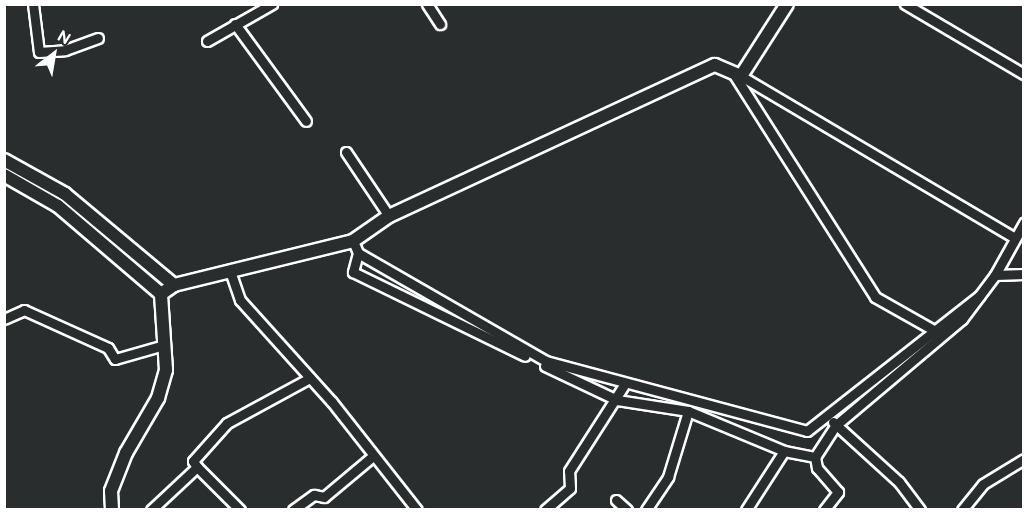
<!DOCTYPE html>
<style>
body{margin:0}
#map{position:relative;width:1028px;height:514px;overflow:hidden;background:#2a2d2e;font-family:"Balsamiq Sans",sans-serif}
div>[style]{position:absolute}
.roads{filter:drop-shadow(2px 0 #fff) drop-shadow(-2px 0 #fff) drop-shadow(0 2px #fff) drop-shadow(0 -2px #fff)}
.minor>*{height:9px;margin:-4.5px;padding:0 4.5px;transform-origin:4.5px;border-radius:4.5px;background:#2a2d2e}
.tertiary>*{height:12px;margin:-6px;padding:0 6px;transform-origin:6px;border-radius:6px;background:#2a2d2e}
span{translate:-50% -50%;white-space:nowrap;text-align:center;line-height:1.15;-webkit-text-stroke:6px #2a2d2e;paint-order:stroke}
.frame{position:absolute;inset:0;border:6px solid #fff;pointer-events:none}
.north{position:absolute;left:24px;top:24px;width:60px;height:60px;-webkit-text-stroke:4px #2a2d2e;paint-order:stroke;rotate:31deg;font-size:16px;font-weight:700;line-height:24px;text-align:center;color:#fff}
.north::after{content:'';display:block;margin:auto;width:21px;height:27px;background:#fff;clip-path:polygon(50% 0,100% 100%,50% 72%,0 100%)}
</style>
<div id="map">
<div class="roads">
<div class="minor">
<i style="left:33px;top:4px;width:48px;rotate:82.9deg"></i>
<i style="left:39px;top:52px;width:26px;rotate:-4deg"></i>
<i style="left:65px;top:50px;width:35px;rotate:-20deg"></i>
<i style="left:427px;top:4px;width:24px;rotate:57deg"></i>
<i style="left:905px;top:4px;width:138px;rotate:30.5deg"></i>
<i style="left:235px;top:24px;width:120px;rotate:53.8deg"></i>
<i style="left:207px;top:41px;width:75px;rotate:-29.6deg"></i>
<i style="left:735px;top:76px;width:262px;rotate:57.6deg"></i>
<i style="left:875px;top:297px;width:73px;rotate:29.4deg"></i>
<i style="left:741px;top:76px;width:318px;rotate:30.6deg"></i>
<i style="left:346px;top:152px;width:77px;rotate:56.1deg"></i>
<i style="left:353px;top:241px;width:13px;rotate:67deg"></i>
<i style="left:358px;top:253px;width:217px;rotate:29.9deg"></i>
<i style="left:546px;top:361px;width:270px;rotate:15deg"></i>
<i style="left:807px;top:431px;width:219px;rotate:-38.1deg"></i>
<i style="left:358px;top:253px;width:20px;rotate:105deg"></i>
<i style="left:353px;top:272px;width:191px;rotate:26deg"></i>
<i style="left:230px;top:271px;width:31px;rotate:71deg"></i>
<i style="left:240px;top:300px;width:137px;rotate:48deg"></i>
<i style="left:332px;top:402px;width:137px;rotate:51.8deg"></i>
<i style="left:995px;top:275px;width:29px;rotate:-2deg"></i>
<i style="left:4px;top:319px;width:22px;rotate:-24deg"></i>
<i style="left:24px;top:310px;width:92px;rotate:24.3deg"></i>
<i style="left:108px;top:348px;width:13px;rotate:58deg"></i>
<i style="left:115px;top:359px;width:51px;rotate:-15.9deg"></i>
<i style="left:545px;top:366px;width:80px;rotate:25.3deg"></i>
<i style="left:617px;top:400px;width:72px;rotate:8.8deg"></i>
<i style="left:688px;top:411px;width:104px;rotate:22.6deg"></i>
<i style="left:784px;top:451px;width:32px;rotate:11deg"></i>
<i style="left:833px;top:422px;width:89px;rotate:42.3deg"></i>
<i style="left:899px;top:482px;width:35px;rotate:53deg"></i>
<i style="left:197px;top:467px;width:61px;rotate:45deg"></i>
<i style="left:616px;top:500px;width:15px;rotate:42deg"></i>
<i style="left:151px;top:510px;width:63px;rotate:-43.1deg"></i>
<i style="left:197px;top:467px;width:7px;rotate:-124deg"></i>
<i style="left:193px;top:461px;width:51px;rotate:-48.2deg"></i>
<i style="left:227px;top:423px;width:94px;rotate:-28.5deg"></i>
<i style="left:293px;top:510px;width:26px;rotate:-36deg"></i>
<i style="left:314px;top:495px;width:10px;rotate:11deg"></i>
<i style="left:324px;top:497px;width:64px;rotate:-39.9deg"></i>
<i style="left:545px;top:510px;width:33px;rotate:-41deg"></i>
<i style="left:570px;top:488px;width:17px;rotate:-93deg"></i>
<i style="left:569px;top:471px;width:102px;rotate:-57.4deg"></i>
<i style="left:646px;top:510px;width:40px;rotate:-56deg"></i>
<i style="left:668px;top:477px;width:69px;rotate:-73.1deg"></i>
<i style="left:746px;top:510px;width:70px;rotate:-57.2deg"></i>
<i style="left:824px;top:510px;width:23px;rotate:-52deg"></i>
<i style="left:838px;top:492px;width:32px;rotate:-131deg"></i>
<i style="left:817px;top:468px;width:11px;rotate:-100deg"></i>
<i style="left:815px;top:457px;width:38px;rotate:-57deg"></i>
<i style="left:836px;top:425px;width:165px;rotate:-40.1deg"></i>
<i style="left:962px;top:319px;width:55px;rotate:-53.1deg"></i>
<i style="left:995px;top:275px;width:60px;rotate:-60.9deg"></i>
<i style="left:962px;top:510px;width:33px;rotate:-51deg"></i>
<i style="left:983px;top:484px;width:48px;rotate:-31.4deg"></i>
</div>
<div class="tertiary">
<i style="left:4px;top:160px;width:70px;rotate:29.1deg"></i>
<i style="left:65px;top:194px;width:142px;rotate:39.9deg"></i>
<i style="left:4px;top:175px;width:62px;rotate:29.9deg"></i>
<i style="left:58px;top:206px;width:135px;rotate:40.5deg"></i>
<i style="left:112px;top:510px;width:19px;rotate:-93deg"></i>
<i style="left:111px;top:491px;width:41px;rotate:-68.5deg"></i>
<i style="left:126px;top:453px;width:64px;rotate:-59.8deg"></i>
<i style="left:158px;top:398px;width:29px;rotate:-74deg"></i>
<i style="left:166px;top:370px;width:76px;rotate:-93.8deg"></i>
<i style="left:161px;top:294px;width:16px;rotate:-35deg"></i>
<i style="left:174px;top:285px;width:184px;rotate:-13.8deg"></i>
<i style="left:353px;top:241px;width:44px;rotate:-34.8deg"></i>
<i style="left:389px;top:216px;width:359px;rotate:-24.9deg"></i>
<i style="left:715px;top:65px;width:28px;rotate:23deg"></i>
<i style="left:741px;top:76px;width:85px;rotate:-57.4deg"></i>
</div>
</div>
<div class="frame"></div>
<div class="north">N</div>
</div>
